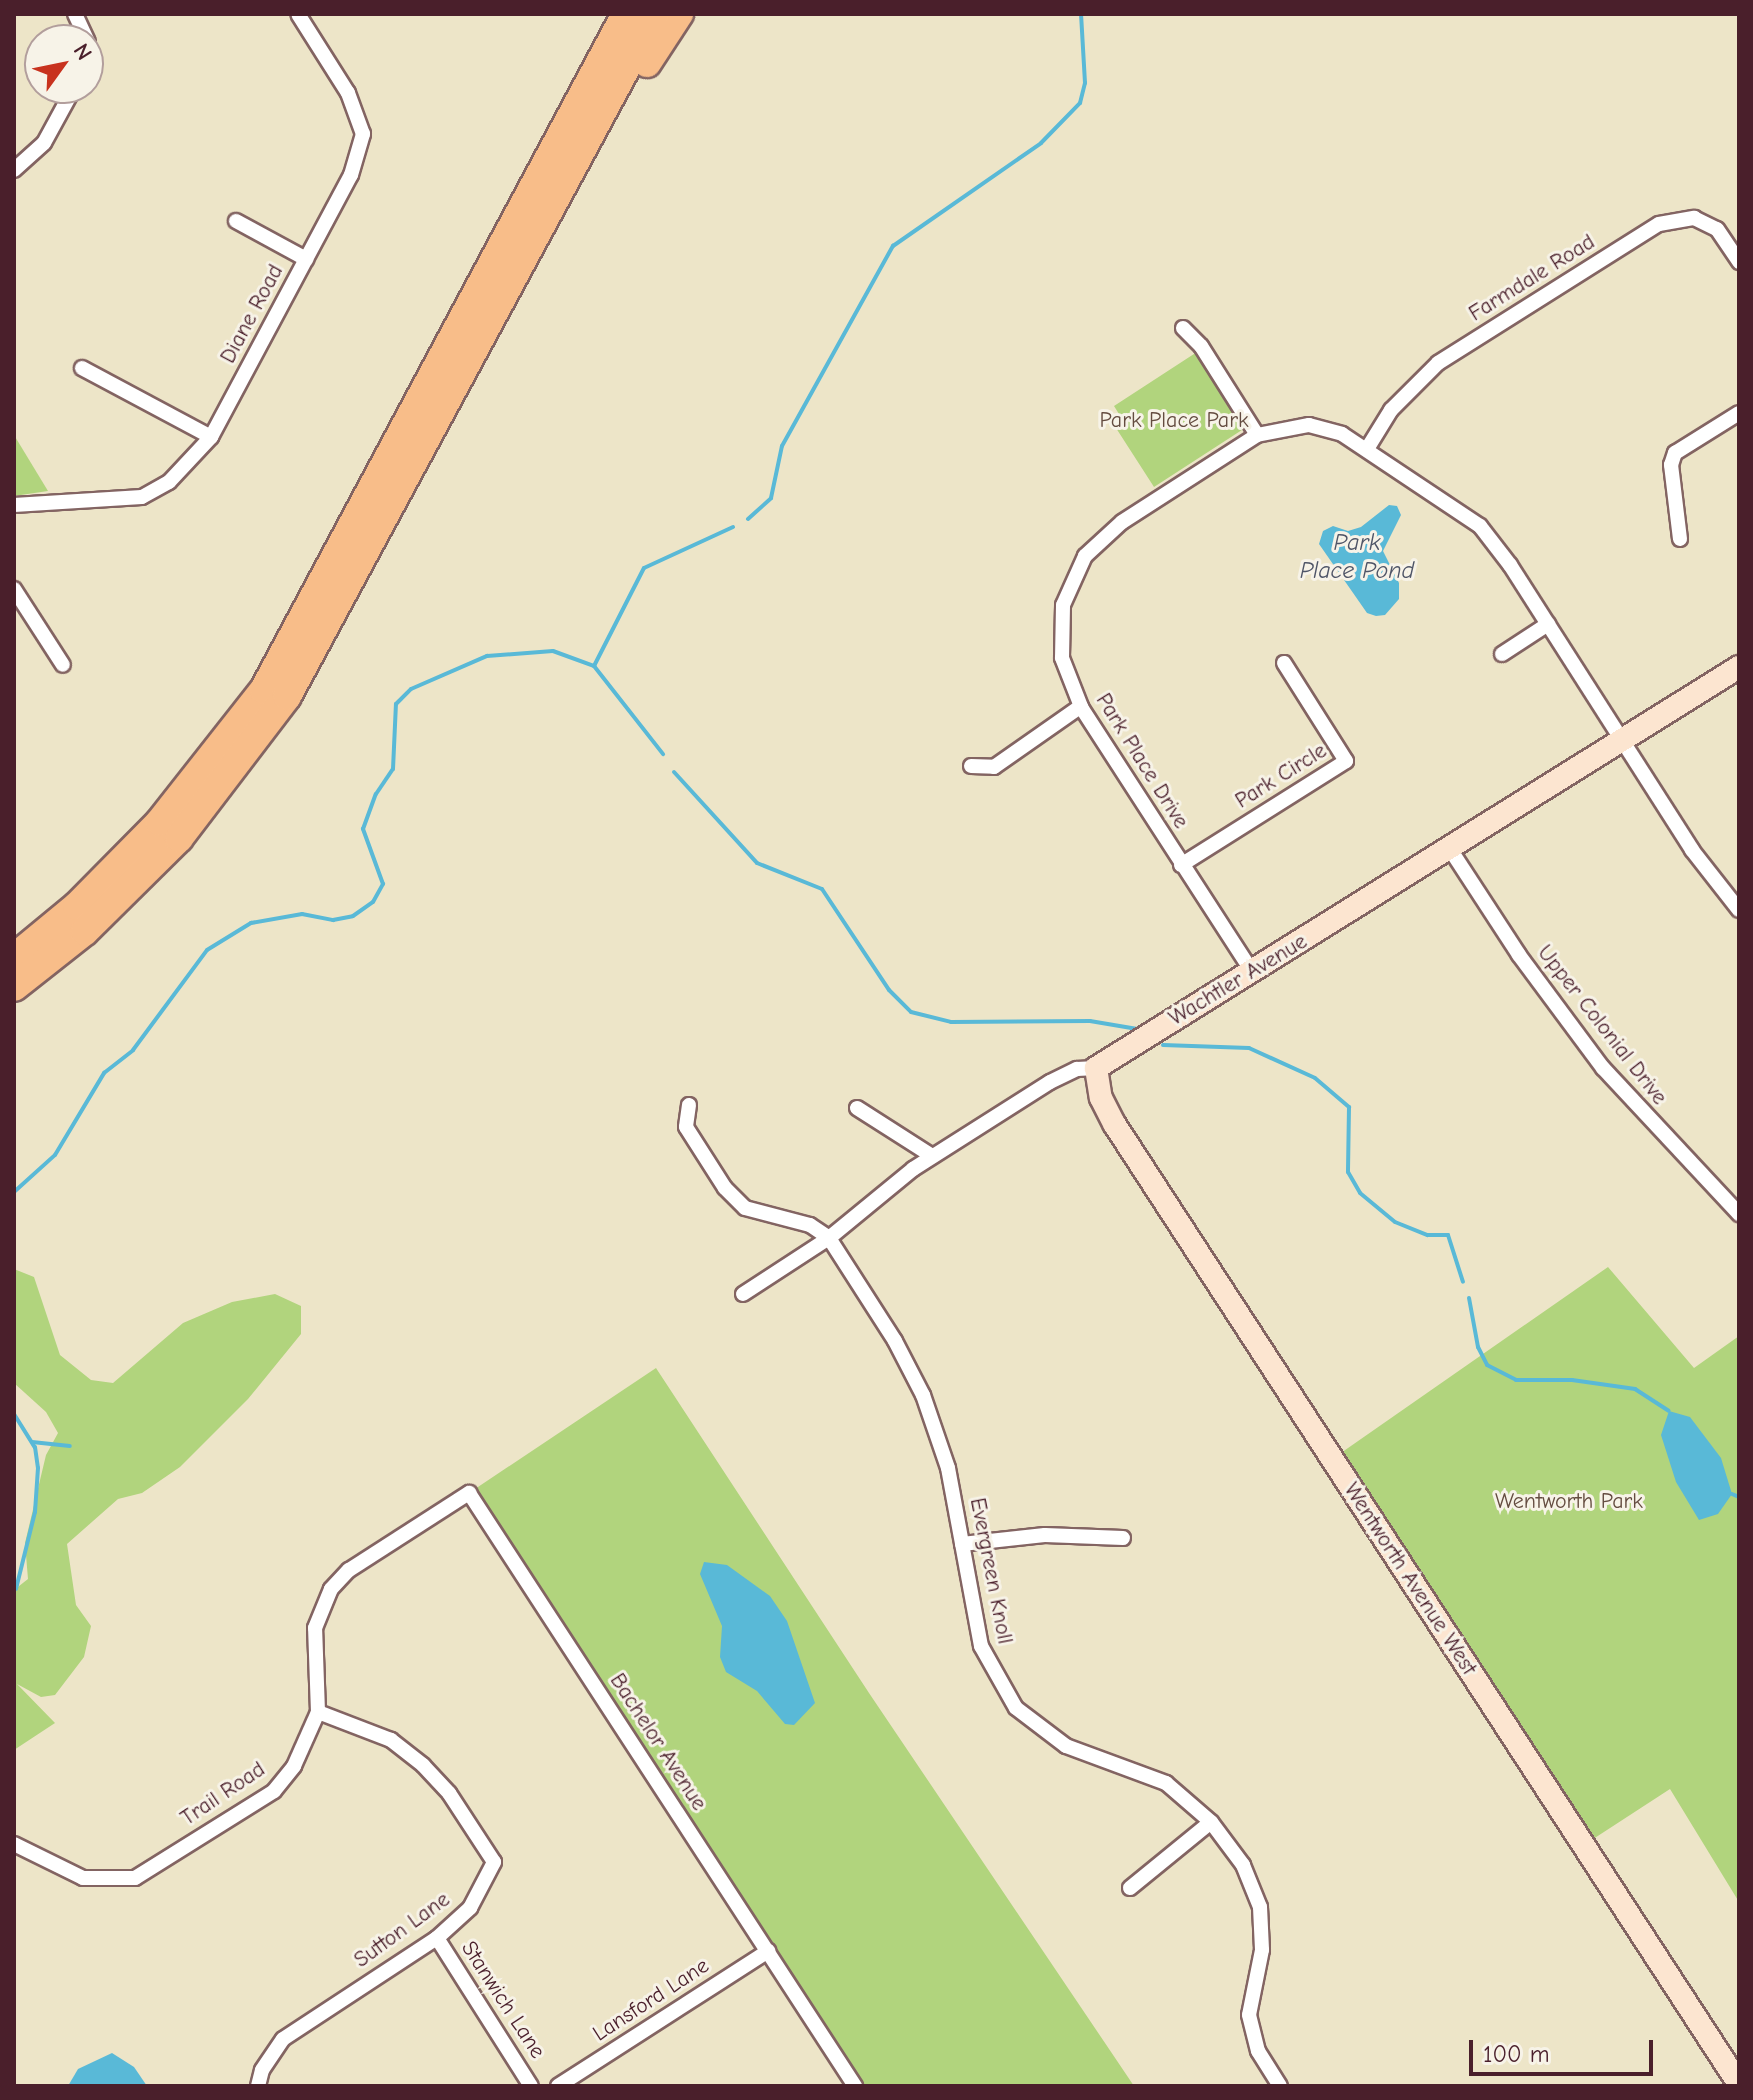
<!DOCTYPE html>
<style>
body{margin:0}
#map{position:relative;width:1753px;height:2100px;overflow:hidden;background:#ede5c8;font-family:"Comic Neue",sans-serif}
div>[style]{position:absolute}
.green>*{inset:0;background:#b1d47d}
.water>*{inset:0;background:#59b9d7}
.stream>*{height:4px;margin:-2px;padding:0 2px;transform-origin:2px;border-radius:2px;background:#59b9d7}
.roads{filter:drop-shadow(2px 0 #836462) drop-shadow(-2px 0 #836462) drop-shadow(0 2px #836462) drop-shadow(0 -2px #836462)}
.street>*{height:14px;margin:-7px;padding:0 7px;transform-origin:7px;border-radius:7px;background:#fff}
.secondary>*{height:22px;margin:-11px;padding:0 11px;transform-origin:11px;border-radius:11px;background:#fce5d0}
.highway>*{height:28px;margin:-14px;padding:0 14px;transform-origin:14px;border-radius:14px;background:#f8bd89}
span{translate:-50% -50%;white-space:nowrap;text-align:center;line-height:1.15;-webkit-text-stroke:6px #f7f3e8;paint-order:stroke}
.street-label{font-size:22px;color:#4a1f2b}
.park-label{font-size:22px;color:#644c40}
.water-label{font-size:24px;color:#4f5567;font-style:italic}
.frame{position:absolute;inset:0;border:16px solid #4a1f2b;pointer-events:none}
.north{position:absolute;left:24px;top:24px;width:80px;height:80px;box-sizing:border-box;background:#f7f3e8;border:2px solid #b29e9c;border-radius:50%;rotate:57deg;font-size:22px;font-weight:700;line-height:32px;text-align:center;color:#4a1f2b}
.north::after{content:'';display:block;margin:auto;width:28px;height:36px;background:#c8321e;clip-path:polygon(50% 0,100% 100%,50% 72%,0 100%)}
.scale{position:absolute;left:1469px;top:2040px;width:184px;height:36px;box-sizing:border-box;border:4px solid #4a1f2b;border-top:0;padding-left:10px;font-size:24px;line-height:28px;white-space:nowrap;color:#4a1f2b;-webkit-text-stroke:6px #f7f3e8;paint-order:stroke}
</style>
<div id="map">
<div class="green">
<i style="clip-path:polygon(1197px 352px,1245px 428px,1154px 487px,1116px 428px,1124px 422px,1114px 406px)"></i>
<i style="clip-path:polygon(14px 435px,48px 491px,14px 496px)"></i>
<i style="clip-path:polygon(1608px 1267px,1694px 1368px,1739px 1336px,1739px 1902px,1670px 1789px,1587px 1843px,1338px 1455px)"></i>
<i style="clip-path:polygon(14px 1269px,34px 1277px,60px 1355px,91px 1380px,113px 1383px,183px 1323px,232px 1302px,275px 1294px,301px 1306px,301px 1334px,248px 1399px,180px 1467px,142px 1493px,118px 1499px,67px 1544px,76px 1605px,91px 1626px,84px 1657px,55px 1695px,41px 1697px,17px 1684px,55px 1723px,14px 1750px,14px 1590px,28px 1579px,25px 1543px,46px 1455px,58px 1433px,46px 1412px,14px 1383px)"></i>
<i style="clip-path:polygon(656px 1368px,869px 1693px,1134px 2086px,864px 2086px,482px 1498px,469px 1493px)"></i>
</div>
<div class="water">
<i style="clip-path:polygon(1389px 505px,1397px 506px,1401px 515px,1383px 551px,1399px 583px,1399px 599px,1385px 615px,1376px 616px,1367px 613px,1319px 544px,1323px 531px,1333px 526px,1348px 531px,1361px 527px)"></i>
<i style="clip-path:polygon(1669px 1411px,1690px 1417px,1721px 1458px,1732px 1494px,1718px 1514px,1699px 1520px,1676px 1482px,1661px 1435px)"></i>
<i style="clip-path:polygon(704px 1562px,727px 1565px,770px 1596px,787px 1621px,815px 1703px,794px 1725px,785px 1724px,757px 1691px,726px 1672px,720px 1657px,722px 1626px,700px 1574px)"></i>
<i style="clip-path:polygon(112px 2053px,134px 2067px,147px 2086px,68px 2086px,78px 2069px)"></i>
</div>
<div class="stream">
<i style="left:748px;top:519px;width:31px;rotate:-42deg"></i>
<i style="left:771px;top:498px;width:53px;rotate:-78.1deg"></i>
<i style="left:782px;top:446px;width:229px;rotate:-61deg"></i>
<i style="left:893px;top:246px;width:180px;rotate:-34.8deg"></i>
<i style="left:1041px;top:143px;width:56px;rotate:-45.7deg"></i>
<i style="left:1080px;top:103px;width:21px;rotate:-76deg"></i>
<i style="left:1085px;top:83px;width:69px;rotate:-93.3deg"></i>
<i style="left:594px;top:666px;width:110px;rotate:-63deg"></i>
<i style="left:644px;top:568px;width:98px;rotate:-24.7deg"></i>
<i style="left:674px;top:772px;width:123px;rotate:47.6deg"></i>
<i style="left:757px;top:863px;width:70px;rotate:21.8deg"></i>
<i style="left:822px;top:889px;width:121px;rotate:56.4deg"></i>
<i style="left:889px;top:990px;width:31px;rotate:45deg"></i>
<i style="left:911px;top:1012px;width:41px;rotate:14deg"></i>
<i style="left:951px;top:1022px;width:139px;rotate:-0.4deg"></i>
<i style="left:1090px;top:1021px;width:48px;rotate:9.7deg"></i>
<i style="left:1163px;top:1045px;width:86px;rotate:2deg"></i>
<i style="left:1249px;top:1048px;width:72px;rotate:24.4deg"></i>
<i style="left:1315px;top:1078px;width:45px;rotate:40.5deg"></i>
<i style="left:1349px;top:1107px;width:65px;rotate:90.9deg"></i>
<i style="left:1348px;top:1172px;width:24px;rotate:60deg"></i>
<i style="left:1360px;top:1193px;width:45px;rotate:39.6deg"></i>
<i style="left:1395px;top:1222px;width:35px;rotate:22deg"></i>
<i style="left:1428px;top:1235px;width:20px"></i>
<i style="left:1448px;top:1235px;width:49px;rotate:72.3deg"></i>
<i style="left:14px;top:1192px;width:55px;rotate:-42.1deg"></i>
<i style="left:55px;top:1155px;width:96px;rotate:-59.1deg"></i>
<i style="left:104px;top:1073px;width:37px;rotate:-38deg"></i>
<i style="left:133px;top:1050px;width:124px;rotate:-53.5deg"></i>
<i style="left:207px;top:950px;width:52px;rotate:-31.5deg"></i>
<i style="left:251px;top:923px;width:52px;rotate:-10deg"></i>
<i style="left:302px;top:914px;width:32px;rotate:11deg"></i>
<i style="left:333px;top:920px;width:20px;rotate:-11deg"></i>
<i style="left:353px;top:916px;width:24px;rotate:-35deg"></i>
<i style="left:373px;top:902px;width:21px;rotate:-61deg"></i>
<i style="left:383px;top:884px;width:59px;rotate:-110deg"></i>
<i style="left:363px;top:829px;width:37px;rotate:-70deg"></i>
<i style="left:376px;top:794px;width:30px;rotate:-56deg"></i>
<i style="left:393px;top:769px;width:65px;rotate:-87.4deg"></i>
<i style="left:396px;top:704px;width:21px;rotate:-45deg"></i>
<i style="left:411px;top:689px;width:83px;rotate:-23.5deg"></i>
<i style="left:487px;top:656px;width:66px;rotate:-4.3deg"></i>
<i style="left:553px;top:651px;width:44px;rotate:20.1deg"></i>
<i style="left:594px;top:666px;width:112px;rotate:51.9deg"></i>
<i style="left:1469px;top:1298px;width:50px;rotate:79.6deg"></i>
<i style="left:1478px;top:1347px;width:20px;rotate:63deg"></i>
<i style="left:1487px;top:1365px;width:33px;rotate:27deg"></i>
<i style="left:1516px;top:1380px;width:56px"></i>
<i style="left:1572px;top:1380px;width:64px;rotate:8.1deg"></i>
<i style="left:1635px;top:1389px;width:40px;rotate:32.9deg"></i>
<i style="left:14px;top:1414px;width:39px;rotate:58deg"></i>
<i style="left:35px;top:1447px;width:21px;rotate:82deg"></i>
<i style="left:38px;top:1468px;width:44px;rotate:93.9deg"></i>
<i style="left:35px;top:1512px;width:79px;rotate:103.9deg"></i>
<i style="left:32px;top:1442px;width:38px;rotate:6deg"></i>
<i style="left:1732px;top:1494px;width:8px;rotate:23deg"></i>
</div>
<div class="roads">
<div class="street">
<i style="left:75px;top:14px;width:29px;rotate:65deg"></i>
<i style="left:88px;top:42px;width:17px;rotate:90deg"></i>
<i style="left:14px;top:170px;width:40px;rotate:-42deg"></i>
<i style="left:44px;top:143px;width:63px;rotate:-61.4deg"></i>
<i style="left:236px;top:221px;width:80px;rotate:28.5deg"></i>
<i style="left:1183px;top:328px;width:25px;rotate:45deg"></i>
<i style="left:1201px;top:346px;width:105px;rotate:57.8deg"></i>
<i style="left:82px;top:368px;width:146px;rotate:28.1deg"></i>
<i style="left:1367px;top:449px;width:46px;rotate:-58.4deg"></i>
<i style="left:1391px;top:410px;width:66px;rotate:-45deg"></i>
<i style="left:1438px;top:363px;width:261px;rotate:-32.2deg"></i>
<i style="left:1659px;top:224px;width:36px;rotate:-10deg"></i>
<i style="left:1694px;top:218px;width:25px;rotate:26deg"></i>
<i style="left:1717px;top:229px;width:40px;rotate:56deg"></i>
<i style="left:14px;top:505px;width:128px;rotate:-3.6deg"></i>
<i style="left:142px;top:497px;width:31px;rotate:-29deg"></i>
<i style="left:169px;top:482px;width:62px;rotate:-47deg"></i>
<i style="left:211px;top:437px;width:297px;rotate:-61.9deg"></i>
<i style="left:351px;top:175px;width:43px;rotate:-73.7deg"></i>
<i style="left:363px;top:134px;width:44px;rotate:-110.1deg"></i>
<i style="left:348px;top:93px;width:93px;rotate:-122.3deg"></i>
<i style="left:1680px;top:539px;width:75px;rotate:-96.9deg"></i>
<i style="left:1671px;top:465px;width:13px;rotate:-72deg"></i>
<i style="left:1675px;top:453px;width:75px;rotate:-32deg"></i>
<i style="left:14px;top:589px;width:90px;rotate:57.2deg"></i>
<i style="left:1502px;top:654px;width:55px;rotate:-33.1deg"></i>
<i style="left:971px;top:766px;width:23px;rotate:2deg"></i>
<i style="left:994px;top:767px;width:106px;rotate:-35deg"></i>
<i style="left:1450px;top:849px;width:126px;rotate:56.9deg"></i>
<i style="left:1519px;top:955px;width:141px;rotate:53.4deg"></i>
<i style="left:1603px;top:1068px;width:200px;rotate:47deg"></i>
<i style="left:1181px;top:865px;width:195px;rotate:-32.2deg"></i>
<i style="left:1346px;top:761px;width:116px;rotate:-122.3deg"></i>
<i style="left:1253px;top:973px;width:315px;rotate:-122.9deg"></i>
<i style="left:1082px;top:709px;width:55px;rotate:-111.4deg"></i>
<i style="left:1062px;top:658px;width:53px;rotate:-88.9deg"></i>
<i style="left:1063px;top:605px;width:54px;rotate:-65.8deg"></i>
<i style="left:1085px;top:556px;width:50px;rotate:-42.6deg"></i>
<i style="left:1122px;top:522px;width:161px;rotate:-32.8deg"></i>
<i style="left:1257px;top:435px;width:53px;rotate:-10.9deg"></i>
<i style="left:1309px;top:425px;width:34px;rotate:15deg"></i>
<i style="left:1342px;top:434px;width:166px;rotate:33.7deg"></i>
<i style="left:1480px;top:526px;width:49px;rotate:52.4deg"></i>
<i style="left:1510px;top:565px;width:338px;rotate:57.4deg"></i>
<i style="left:1692px;top:850px;width:76px;rotate:51.9deg"></i>
<i style="left:689px;top:1105px;width:22px;rotate:98deg"></i>
<i style="left:686px;top:1127px;width:72px;rotate:57.4deg"></i>
<i style="left:725px;top:1188px;width:28px;rotate:45deg"></i>
<i style="left:745px;top:1208px;width:67px;rotate:14.7deg"></i>
<i style="left:810px;top:1225px;width:23px;rotate:34deg"></i>
<i style="left:829px;top:1238px;width:122px;rotate:57.3deg"></i>
<i style="left:895px;top:1341px;width:61px;rotate:62.6deg"></i>
<i style="left:923px;top:1395px;width:77px;rotate:71.1deg"></i>
<i style="left:948px;top:1468px;width:181px;rotate:79.5deg"></i>
<i style="left:981px;top:1646px;width:71px;rotate:60.6deg"></i>
<i style="left:1016px;top:1708px;width:63px;rotate:37.2deg"></i>
<i style="left:1066px;top:1746px;width:107px;rotate:20.3deg"></i>
<i style="left:1166px;top:1783px;width:60px;rotate:40.9deg"></i>
<i style="left:1211px;top:1822px;width:54px;rotate:53.3deg"></i>
<i style="left:1243px;top:1865px;width:45px;rotate:68deg"></i>
<i style="left:1260px;top:1907px;width:43px;rotate:87.3deg"></i>
<i style="left:1262px;top:1950px;width:66px;rotate:101.3deg"></i>
<i style="left:1249px;top:2015px;width:37px;rotate:76deg"></i>
<i style="left:1258px;top:2051px;width:41px;rotate:57.8deg"></i>
<i style="left:857px;top:1108px;width:89px;rotate:32.6deg"></i>
<i style="left:743px;top:1294px;width:103px;rotate:-33.1deg"></i>
<i style="left:829px;top:1238px;width:109px;rotate:-39.4deg"></i>
<i style="left:913px;top:1169px;width:162px;rotate:-32.4deg"></i>
<i style="left:1050px;top:1082px;width:30px;rotate:-26deg"></i>
<i style="left:1077px;top:1069px;width:19px;rotate:-3deg"></i>
<i style="left:962px;top:1544px;width:83px;rotate:-6.2deg"></i>
<i style="left:1045px;top:1535px;width:78px;rotate:2.2deg"></i>
<i style="left:14px;top:1844px;width:77px;rotate:26.2deg"></i>
<i style="left:83px;top:1878px;width:52px"></i>
<i style="left:135px;top:1878px;width:164px;rotate:-32deg"></i>
<i style="left:274px;top:1791px;width:32px;rotate:-51deg"></i>
<i style="left:294px;top:1766px;width:59px;rotate:-66deg"></i>
<i style="left:318px;top:1712px;width:84px;rotate:-92deg"></i>
<i style="left:315px;top:1628px;width:42px;rotate:-67.7deg"></i>
<i style="left:331px;top:1589px;width:26px;rotate:-47deg"></i>
<i style="left:349px;top:1570px;width:143px;rotate:-32.7deg"></i>
<i style="left:469px;top:1493px;width:708px;rotate:56.94deg"></i>
<i style="left:1130px;top:1888px;width:104px;rotate:-39.2deg"></i>
<i style="left:437px;top:1938px;width:175px;rotate:57.6deg"></i>
<i style="left:258px;top:2086px;width:16px;rotate:-76deg"></i>
<i style="left:262px;top:2070px;width:37px;rotate:-56deg"></i>
<i style="left:283px;top:2039px;width:184px;rotate:-33.3deg"></i>
<i style="left:437px;top:1938px;width:45px;rotate:-42.3deg"></i>
<i style="left:470px;top:1908px;width:52px;rotate:-62.4deg"></i>
<i style="left:494px;top:1862px;width:82px;rotate:-123.1deg"></i>
<i style="left:449px;top:1793px;width:38px;rotate:-133deg"></i>
<i style="left:423px;top:1765px;width:41px;rotate:-142deg"></i>
<i style="left:391px;top:1740px;width:78px;rotate:-159deg"></i>
<i style="left:558px;top:2086px;width:250px;rotate:-32.7deg"></i>
</div>
<div class="secondary">
<i style="left:1739px;top:667px;width:758px;rotate:148.05deg"></i>
<i style="left:1096px;top:1068px;width:30px;rotate:81deg"></i>
<i style="left:1101px;top:1098px;width:30px;rotate:63deg"></i>
<i style="left:1115px;top:1125px;width:1144px;rotate:56.95deg"></i>
</div>
<div class="highway">
<i style="left:647px;top:63px;width:59px;rotate:-56.9deg"></i>
<i style="left:14px;top:958px;width:82px;rotate:-39.5deg"></i>
<i style="left:77px;top:906px;width:118px;rotate:-45.3deg"></i>
<i style="left:160px;top:822px;width:168px;rotate:-51.8deg"></i>
<i style="left:264px;top:690px;width:767px;rotate:-61.83deg"></i>
<i style="left:14px;top:987px;width:90px;rotate:-38.3deg"></i>
<i style="left:85px;top:931px;width:132px;rotate:-44.7deg"></i>
<i style="left:179px;top:838px;width:178px;rotate:-52.7deg"></i>
<i style="left:287px;top:696px;width:775px;rotate:-61.65deg"></i>
</div>
</div>
<div class="street-label">
<span style="left:1532px;top:278px;rotate:-32deg">Farmdale Road</span>
<span style="left:252px;top:314px;rotate:-62deg">Diane Road</span>
<span style="left:1142px;top:761px;rotate:58deg">Park Place Drive</span>
<span style="left:1281px;top:776px;rotate:-32deg">Park Circle</span>
<span style="left:1238px;top:980px;rotate:-31deg">Wachtler Avenue</span>
<span style="left:1602px;top:1025px;rotate:52deg">Upper Colonial Drive</span>
<span style="left:991px;top:1571px;rotate:79deg">Evergreen Knoll</span>
<span style="left:1410px;top:1579px;rotate:57deg">Wentworth Avenue West</span>
<span style="left:658px;top:1742px;rotate:57deg">Bachelor Avenue</span>
<span style="left:223px;top:1794px;rotate:-34deg">Trail Road</span>
<span style="left:402px;top:1930px;rotate:-36deg">Sutton Lane</span>
<span style="left:503px;top:2000px;rotate:57deg">Stanwich Lane</span>
<span style="left:651px;top:2000px;rotate:-33deg">Lansford Lane</span>
</div>
<div class="park-label">
<span style="left:1174px;top:421px">Park Place Park</span>
<span style="left:1569px;top:1502px">Wentworth Park</span>
</div>
<div class="water-label">
<span style="left:1357px;top:557px">Park<br>Place Pond</span>
</div>
<div class="frame"></div>
<div class="north">N</div>
<div class="scale">100 m</div>
</div>
